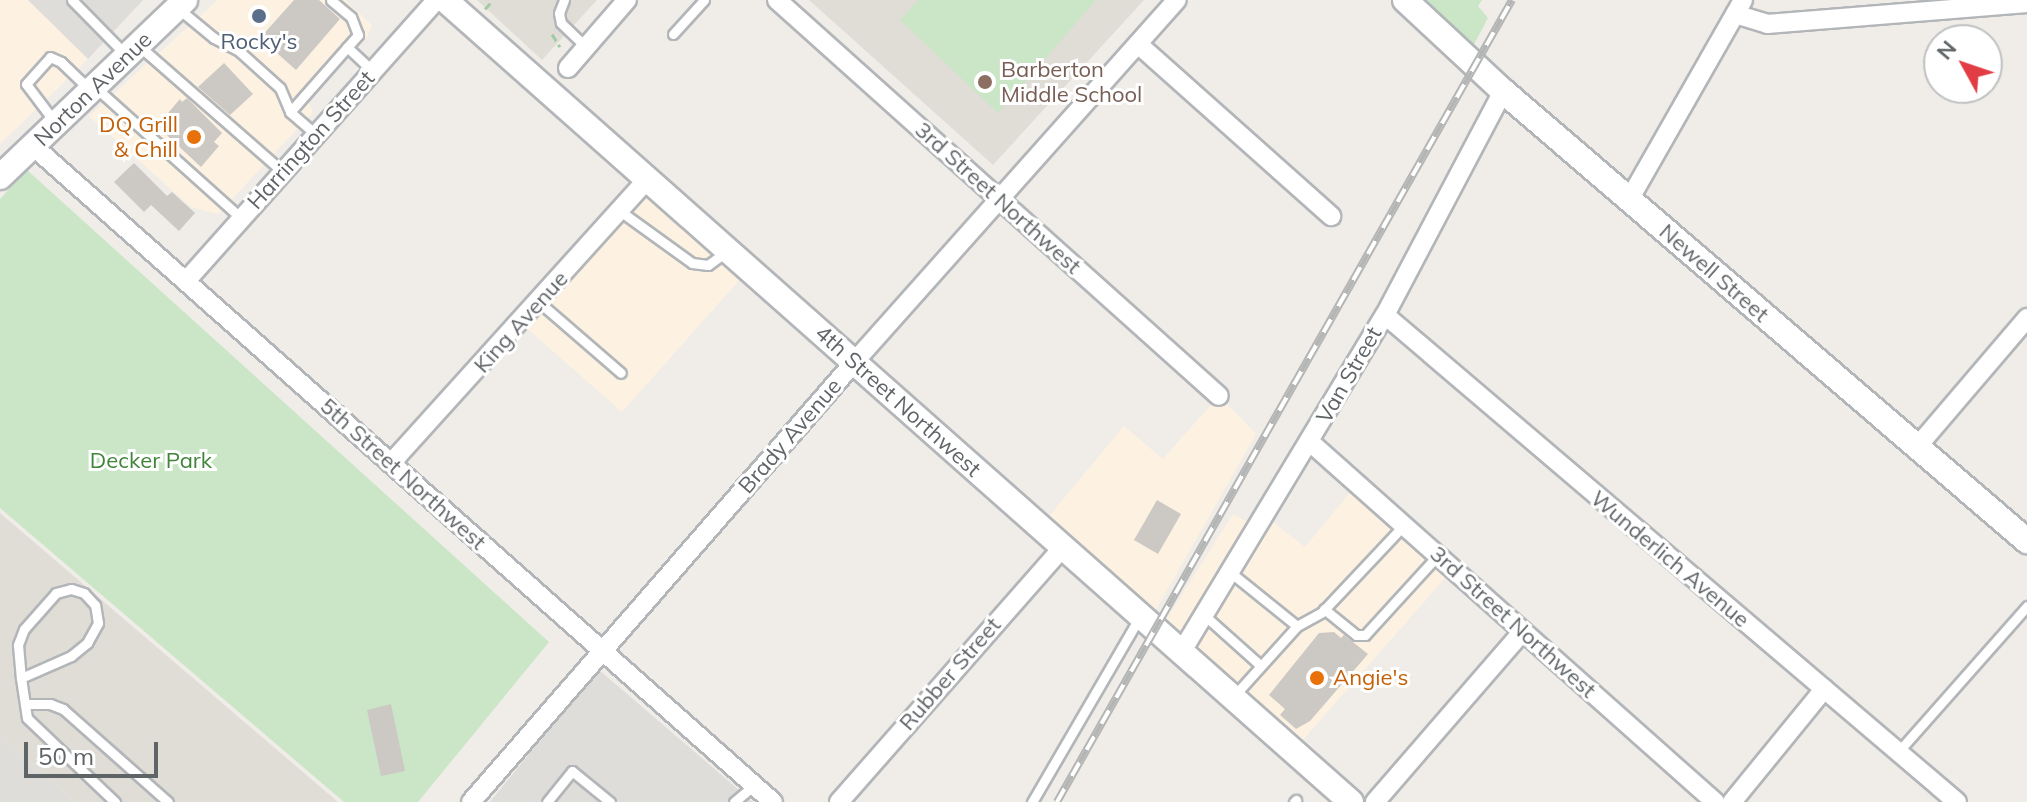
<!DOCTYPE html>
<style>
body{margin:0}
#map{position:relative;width:2027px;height:802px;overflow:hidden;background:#f0ede8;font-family:Mulish,sans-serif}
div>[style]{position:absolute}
.commercial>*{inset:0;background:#fdf2e1}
.industrial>*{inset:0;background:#dfddda}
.education>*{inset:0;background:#e0ddd6}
.green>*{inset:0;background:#cae6c6}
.building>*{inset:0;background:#ccc8c4}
.path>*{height:3px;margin-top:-1.5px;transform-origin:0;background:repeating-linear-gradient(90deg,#a1caa7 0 8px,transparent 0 12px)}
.roads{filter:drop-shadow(2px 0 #b3b6b9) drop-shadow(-2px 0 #b3b6b9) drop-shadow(0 2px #b3b6b9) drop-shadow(0 -2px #b3b6b9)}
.lane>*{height:9px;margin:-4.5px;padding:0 4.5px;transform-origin:4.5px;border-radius:4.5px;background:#fff}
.street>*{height:18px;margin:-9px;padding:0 9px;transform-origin:9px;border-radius:9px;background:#fff}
.secondary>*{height:24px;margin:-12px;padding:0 12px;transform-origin:12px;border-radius:12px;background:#fff}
.rail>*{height:8px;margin-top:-4px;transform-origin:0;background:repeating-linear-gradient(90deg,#fff 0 15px,#b4b5b5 0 30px);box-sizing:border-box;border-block:2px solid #b4b5b5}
.dots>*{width:22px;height:22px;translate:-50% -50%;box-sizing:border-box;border:4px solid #fff;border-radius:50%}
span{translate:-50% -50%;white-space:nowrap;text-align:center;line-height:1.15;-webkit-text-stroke:6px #fff;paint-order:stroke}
.service-label{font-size:22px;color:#4e5e75}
.education-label{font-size:22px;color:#785e54}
.left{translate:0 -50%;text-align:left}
.street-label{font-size:22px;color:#5f6467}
.food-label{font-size:22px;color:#c56008}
.right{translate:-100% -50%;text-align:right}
.park-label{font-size:22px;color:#408439}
.north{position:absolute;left:1923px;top:24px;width:80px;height:80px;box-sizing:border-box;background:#fff;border:2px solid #bfc1c2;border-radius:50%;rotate:310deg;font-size:22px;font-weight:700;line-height:32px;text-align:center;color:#5f6467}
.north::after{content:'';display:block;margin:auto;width:28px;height:36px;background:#e23c45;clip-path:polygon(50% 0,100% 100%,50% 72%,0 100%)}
.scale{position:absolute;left:24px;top:742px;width:134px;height:36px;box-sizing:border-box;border:4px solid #5f6467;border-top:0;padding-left:10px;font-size:24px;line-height:28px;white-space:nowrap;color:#5f6467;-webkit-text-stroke:6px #fff;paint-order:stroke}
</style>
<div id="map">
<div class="commercial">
<i style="clip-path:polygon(0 0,28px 0,88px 59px,0 144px)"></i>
<i style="clip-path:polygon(218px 0,345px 0,372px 25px,367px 37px,308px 100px,313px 112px,218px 214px,191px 207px,89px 116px)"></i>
<i style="clip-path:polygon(648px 179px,749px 269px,622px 412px,521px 323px)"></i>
<i style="clip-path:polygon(1219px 396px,1256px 434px,1149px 622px,1040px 527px,1124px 426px,1163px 459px)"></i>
<i style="clip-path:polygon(1357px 484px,1453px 569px,1293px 751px,1159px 631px,1233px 514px,1256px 527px,1264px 515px,1305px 547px)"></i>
</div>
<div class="industrial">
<i style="clip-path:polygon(28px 0,143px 0,88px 59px)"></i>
<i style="clip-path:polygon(598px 669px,753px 802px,490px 802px)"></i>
<i style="clip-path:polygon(0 734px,75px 802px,0 802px)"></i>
</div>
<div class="education">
<i style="clip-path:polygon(477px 0,597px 0,542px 60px)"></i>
<i style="clip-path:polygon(809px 0,1144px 0,993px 165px)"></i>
<i style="clip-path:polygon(0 513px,338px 802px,75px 802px,0 734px)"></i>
</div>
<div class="green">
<i style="clip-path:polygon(918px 0,1096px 0,998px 113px,900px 20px)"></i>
<i style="clip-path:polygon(1419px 0,1482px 0,1478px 6px,1488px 18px,1472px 48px)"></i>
<i style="clip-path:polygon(27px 170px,549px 642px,418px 802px,344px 802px,0 508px,0 199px)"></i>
</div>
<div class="building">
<i style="clip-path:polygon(294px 0,319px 0,340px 19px,296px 70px,260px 38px)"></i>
<i style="clip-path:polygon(224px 63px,253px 94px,230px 115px,198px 87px)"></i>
<i style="clip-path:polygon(187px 98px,222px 133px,214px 142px,219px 146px,201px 167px,157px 126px,180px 99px,182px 102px)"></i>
<i style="clip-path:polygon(134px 163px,167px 196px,172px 192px,195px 213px,179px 231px,151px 205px,144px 212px,114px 182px)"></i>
<i style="clip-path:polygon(1157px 500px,1181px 514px,1158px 554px,1134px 540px)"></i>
<i style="clip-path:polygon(1334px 632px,1341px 638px,1344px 635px,1368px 654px,1310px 721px,1296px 729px,1280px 715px,1285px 709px,1269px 695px,1319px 633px)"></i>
<i style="clip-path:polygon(391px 704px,405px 771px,381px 776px,367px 710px)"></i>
</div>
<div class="path">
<i style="left:485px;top:9px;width:12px;rotate:-48deg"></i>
<i style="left:552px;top:34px;width:15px;rotate:58deg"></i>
</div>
<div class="roads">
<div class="lane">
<i style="left:72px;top:0;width:77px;rotate:45.5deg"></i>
<i style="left:564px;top:0;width:14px;rotate:111deg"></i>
<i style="left:559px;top:13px;width:10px;rotate:79deg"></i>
<i style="left:561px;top:23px;width:35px;rotate:44deg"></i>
<i style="left:180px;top:10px;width:44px;rotate:39.5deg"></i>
<i style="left:214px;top:38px;width:28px;rotate:27deg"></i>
<i style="left:239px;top:51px;width:55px;rotate:42.1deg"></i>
<i style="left:280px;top:88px;width:26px;rotate:67deg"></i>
<i style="left:290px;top:112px;width:35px;rotate:41deg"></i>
<i style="left:673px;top:34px;width:46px;rotate:-47.6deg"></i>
<i style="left:138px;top:45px;width:193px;rotate:41.2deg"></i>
<i style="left:347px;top:47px;width:35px;rotate:43deg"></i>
<i style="left:95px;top:87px;width:196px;rotate:41.9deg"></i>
<i style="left:290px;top:112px;width:103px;rotate:-48.6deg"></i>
<i style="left:358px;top:35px;width:19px;rotate:-111deg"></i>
<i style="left:351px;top:17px;width:26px;rotate:-140deg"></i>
<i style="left:54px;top:121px;width:46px;rotate:-127.1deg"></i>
<i style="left:26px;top:84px;width:36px;rotate:-48deg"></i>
<i style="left:50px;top:57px;width:12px;rotate:24deg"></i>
<i style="left:61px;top:62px;width:40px;rotate:44deg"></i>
<i style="left:620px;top:211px;width:89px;rotate:35.8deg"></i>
<i style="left:692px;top:263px;width:16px;rotate:7deg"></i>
<i style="left:708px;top:265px;width:24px;rotate:-36deg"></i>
<i style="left:539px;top:302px;width:108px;rotate:40.9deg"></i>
<i style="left:1230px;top:572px;width:86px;rotate:38.9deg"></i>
<i style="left:1324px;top:609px;width:41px;rotate:39.1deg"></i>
<i style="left:1356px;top:635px;width:9px"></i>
<i style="left:1365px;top:635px;width:108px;rotate:-47.6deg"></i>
<i style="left:1204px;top:615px;width:76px;rotate:41.8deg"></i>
<i style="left:21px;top:678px;width:55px;rotate:-23.7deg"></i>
<i style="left:71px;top:656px;width:21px;rotate:-39deg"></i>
<i style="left:87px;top:643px;width:23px;rotate:-61deg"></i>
<i style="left:98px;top:623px;width:18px;rotate:-99deg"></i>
<i style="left:95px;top:605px;width:16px;rotate:-133deg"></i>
<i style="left:84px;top:593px;width:14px;rotate:-163deg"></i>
<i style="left:71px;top:589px;width:16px;rotate:165deg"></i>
<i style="left:56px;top:593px;width:48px;rotate:131.6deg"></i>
<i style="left:24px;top:629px;width:17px;rotate:111deg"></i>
<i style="left:18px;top:645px;width:33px;rotate:85deg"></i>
<i style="left:21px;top:678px;width:40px;rotate:81.5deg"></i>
<i style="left:27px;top:718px;width:122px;rotate:43.7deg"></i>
<i style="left:1233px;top:697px;width:96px;rotate:-48deg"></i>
<i style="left:1297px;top:626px;width:29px;rotate:-29deg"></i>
<i style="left:1322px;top:612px;width:120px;rotate:-46.7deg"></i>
<i style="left:25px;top:704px;width:25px"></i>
<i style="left:50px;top:704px;width:14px;rotate:21deg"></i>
<i style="left:63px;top:709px;width:140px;rotate:41.5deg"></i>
<i style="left:1898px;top:752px;width:195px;rotate:-48.5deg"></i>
<i style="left:547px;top:802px;width:40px;rotate:-51deg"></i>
<i style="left:572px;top:771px;width:49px;rotate:39.2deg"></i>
<i style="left:734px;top:802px;width:26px;rotate:-40deg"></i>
<i style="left:1032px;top:802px;width:213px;rotate:-59.8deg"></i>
<i style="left:1294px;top:802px;width:3px;rotate:-45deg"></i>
</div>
<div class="street">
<i style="left:777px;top:0;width:593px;rotate:41.86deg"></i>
<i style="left:1735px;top:14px;width:34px;rotate:17deg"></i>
<i style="left:1767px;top:24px;width:261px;rotate:-4.6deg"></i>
<i style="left:1138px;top:44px;width:259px;rotate:41.7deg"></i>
<i style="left:568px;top:68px;width:90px;rotate:-49.1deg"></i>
<i style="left:33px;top:146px;width:989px;rotate:41.56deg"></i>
<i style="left:1629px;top:200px;width:230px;rotate:-60.3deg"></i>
<i style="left:186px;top:281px;width:376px;rotate:-48.3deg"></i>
<i style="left:1385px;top:315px;width:751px;rotate:40.41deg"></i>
<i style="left:1310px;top:442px;width:542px;rotate:41.63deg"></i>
<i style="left:1917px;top:447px;width:170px;rotate:-49.5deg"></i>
<i style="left:391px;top:463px;width:383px;rotate:-47.9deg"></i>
<i style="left:1182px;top:651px;width:393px;rotate:-58.9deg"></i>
<i style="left:1385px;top:315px;width:253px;rotate:-62.2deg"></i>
<i style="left:471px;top:802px;width:598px;rotate:-48.93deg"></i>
<i style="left:864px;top:351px;width:470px;rotate:-48.3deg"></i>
<i style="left:839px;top:802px;width:339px;rotate:-48.7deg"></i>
<i style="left:1375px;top:802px;width:226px;rotate:-49.1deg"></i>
<i style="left:1732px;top:802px;width:146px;rotate:-50.8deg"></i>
</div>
<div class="secondary">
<i style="left:445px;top:0;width:1210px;rotate:41.52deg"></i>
<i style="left:1405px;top:0;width:134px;rotate:42.9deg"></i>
<i style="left:1503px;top:91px;width:691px;rotate:40.66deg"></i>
<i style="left:0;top:177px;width:256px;rotate:-43.7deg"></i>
</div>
</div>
<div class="rail">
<i style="left:1057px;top:802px;width:922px;rotate:-60.43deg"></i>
</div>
<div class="dots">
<i style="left:259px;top:16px;background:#5c6f8a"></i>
<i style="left:985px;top:82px;background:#8d6e63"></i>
<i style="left:194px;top:137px;background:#e8710a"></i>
<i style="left:1317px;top:678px;background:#e8710a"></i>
</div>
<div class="service-label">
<span style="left:259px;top:42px">Rocky's</span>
</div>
<div class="education-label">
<span class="left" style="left:1001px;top:82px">Barberton<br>Middle School</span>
</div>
<div class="street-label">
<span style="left:93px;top:89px;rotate:-44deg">Norton Avenue</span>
<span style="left:311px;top:140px;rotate:-48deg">Harrington Street</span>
<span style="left:998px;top:198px;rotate:42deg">3rd Street Northwest</span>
<span style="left:1714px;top:273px;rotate:41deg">Newell Street</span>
<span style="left:521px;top:322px;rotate:-48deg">King Avenue</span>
<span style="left:1349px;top:375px;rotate:-60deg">Van Street</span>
<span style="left:898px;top:401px;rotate:42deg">4th Street Northwest</span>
<span style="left:790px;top:436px;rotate:-49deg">Brady Avenue</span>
<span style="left:403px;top:474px;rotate:42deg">5th Street Northwest</span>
<span style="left:1670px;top:559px;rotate:40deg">Wunderlich Avenue</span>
<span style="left:1513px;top:622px;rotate:42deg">3rd Street Northwest</span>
<span style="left:950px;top:674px;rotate:-49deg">Rubber Street</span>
</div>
<div class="food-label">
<span class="right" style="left:178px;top:137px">DQ Grill<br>&amp; Chill</span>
<span class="left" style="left:1333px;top:678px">Angie's</span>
</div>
<div class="park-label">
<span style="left:151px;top:461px">Decker Park</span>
</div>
<div class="north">N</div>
<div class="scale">50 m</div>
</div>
